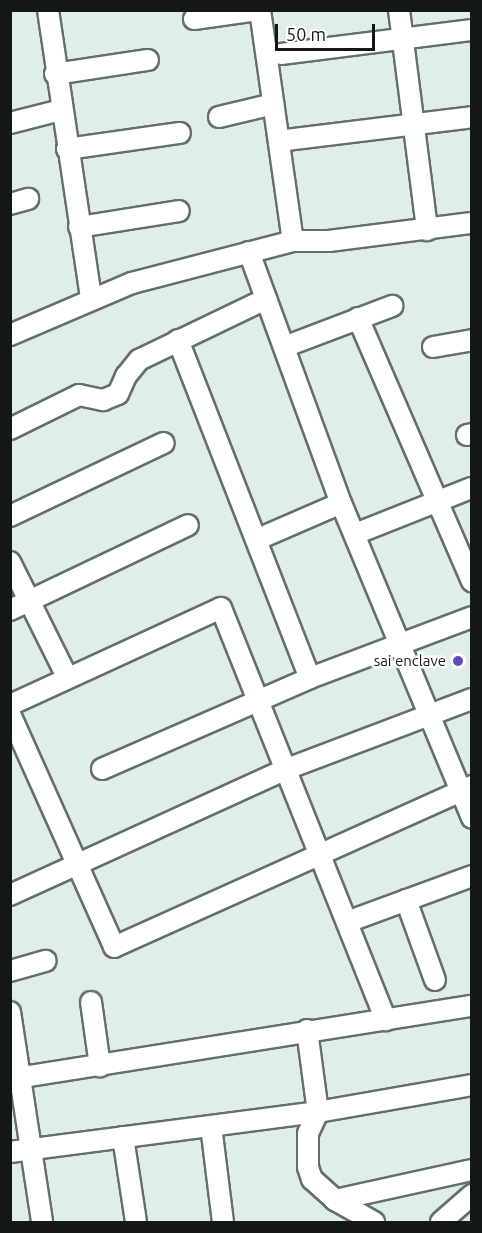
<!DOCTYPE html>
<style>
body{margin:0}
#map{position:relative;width:482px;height:1233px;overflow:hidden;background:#dfedeb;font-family:Ubuntu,sans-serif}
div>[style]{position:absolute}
.roads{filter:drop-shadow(2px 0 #636f6e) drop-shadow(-2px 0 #636f6e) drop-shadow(0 2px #636f6e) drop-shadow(0 -2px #636f6e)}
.minor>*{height:20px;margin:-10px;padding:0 10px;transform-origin:10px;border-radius:10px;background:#fff}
.dots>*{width:16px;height:16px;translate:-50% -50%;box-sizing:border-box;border:3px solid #fff;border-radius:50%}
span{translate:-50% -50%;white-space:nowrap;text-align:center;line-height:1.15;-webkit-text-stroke:5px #fff;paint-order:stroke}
.poi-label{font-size:15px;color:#131817}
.right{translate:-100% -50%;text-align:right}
.frame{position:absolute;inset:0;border:12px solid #131817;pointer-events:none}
.scale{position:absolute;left:275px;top:24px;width:100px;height:27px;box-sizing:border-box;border:3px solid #131817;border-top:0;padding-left:8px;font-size:18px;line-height:21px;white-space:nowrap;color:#131817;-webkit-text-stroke:4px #fff;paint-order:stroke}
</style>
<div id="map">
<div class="roads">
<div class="minor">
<i style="left:48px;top:10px;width:291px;rotate:81.5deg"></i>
<i style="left:260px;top:10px;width:233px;rotate:81.9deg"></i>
<i style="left:399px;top:10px;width:222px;rotate:82.7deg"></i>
<i style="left:194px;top:19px;width:64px;rotate:-8.1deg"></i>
<i style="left:281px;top:54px;width:193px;rotate:-7.2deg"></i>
<i style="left:55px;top:74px;width:94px;rotate:-8.6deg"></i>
<i style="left:219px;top:117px;width:56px;rotate:-13.5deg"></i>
<i style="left:10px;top:123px;width:53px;rotate:-14.3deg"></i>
<i style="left:286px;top:140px;width:187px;rotate:-7deg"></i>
<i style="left:67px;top:149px;width:114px;rotate:-8.1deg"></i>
<i style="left:10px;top:204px;width:19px;rotate:-16deg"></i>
<i style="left:79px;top:227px;width:101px;rotate:-9.1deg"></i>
<i style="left:249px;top:252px;width:267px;rotate:69.9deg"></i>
<i style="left:341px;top:503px;width:341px;rotate:67.4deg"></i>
<i style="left:358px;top:318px;width:287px;rotate:66.6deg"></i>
<i style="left:10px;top:335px;width:133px;rotate:-23.1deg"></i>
<i style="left:132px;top:283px;width:166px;rotate:-14.6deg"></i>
<i style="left:293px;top:241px;width:36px"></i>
<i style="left:329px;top:241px;width:144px;rotate:-7.2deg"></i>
<i style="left:178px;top:340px;width:363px;rotate:68.7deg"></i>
<i style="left:284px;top:347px;width:116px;rotate:-20.8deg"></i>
<i style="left:433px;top:347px;width:40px;rotate:-10deg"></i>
<i style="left:10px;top:429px;width:77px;rotate:-26.2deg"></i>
<i style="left:79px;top:395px;width:25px;rotate:12deg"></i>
<i style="left:103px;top:400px;width:16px;rotate:-22deg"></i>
<i style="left:118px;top:394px;width:20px;rotate:-66deg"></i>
<i style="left:126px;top:376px;width:21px;rotate:-51deg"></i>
<i style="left:139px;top:360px;width:141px;rotate:-25.7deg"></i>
<i style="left:467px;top:435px;width:5px;rotate:-11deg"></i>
<i style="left:10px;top:516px;width:170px;rotate:-25.4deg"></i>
<i style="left:355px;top:534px;width:125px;rotate:-21.6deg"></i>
<i style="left:258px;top:539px;width:90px;rotate:-23.4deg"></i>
<i style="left:10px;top:562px;width:128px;rotate:63.6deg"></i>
<i style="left:10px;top:610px;width:197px;rotate:-25.5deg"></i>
<i style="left:10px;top:705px;width:232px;rotate:-24.7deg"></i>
<i style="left:221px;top:608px;width:444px;rotate:68.2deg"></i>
<i style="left:10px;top:714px;width:255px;rotate:65.9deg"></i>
<i style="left:114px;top:947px;width:393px;rotate:-24.2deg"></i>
<i style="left:102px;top:769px;width:227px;rotate:-23.6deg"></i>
<i style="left:310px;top:678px;width:173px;rotate:-20.6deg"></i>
<i style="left:10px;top:895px;width:301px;rotate:-24.5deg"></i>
<i style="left:284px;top:770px;width:201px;rotate:-20.7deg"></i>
<i style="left:406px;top:900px;width:85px;rotate:70.1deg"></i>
<i style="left:347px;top:922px;width:133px;rotate:-20.2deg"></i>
<i style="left:10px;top:971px;width:37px;rotate:-16deg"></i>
<i style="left:91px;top:1002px;width:65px;rotate:82deg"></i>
<i style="left:10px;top:1012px;width:212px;rotate:81.3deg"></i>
<i style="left:307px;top:1030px;width:83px;rotate:82.4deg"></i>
<i style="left:318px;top:1112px;width:23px;rotate:115deg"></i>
<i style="left:308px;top:1133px;width:34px;rotate:90deg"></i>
<i style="left:308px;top:1167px;width:13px;rotate:72deg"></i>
<i style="left:312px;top:1179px;width:31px;rotate:42deg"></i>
<i style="left:335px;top:1200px;width:140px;rotate:-12.4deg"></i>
<i style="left:10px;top:1079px;width:468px;rotate:-9deg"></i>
<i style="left:211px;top:1126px;width:97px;rotate:82.9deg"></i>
<i style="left:123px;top:1137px;width:86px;rotate:81.3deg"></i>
<i style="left:10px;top:1152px;width:311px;rotate:-7.4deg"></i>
<i style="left:318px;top:1112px;width:156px;rotate:-9.9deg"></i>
<i style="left:335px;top:1200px;width:45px;rotate:29.4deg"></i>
<i style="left:441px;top:1222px;width:41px;rotate:-41.1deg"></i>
</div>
</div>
<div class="dots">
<i style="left:458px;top:661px;background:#6348c1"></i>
</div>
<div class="poi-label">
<span class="right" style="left:446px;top:661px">sai enclave</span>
</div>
<div class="frame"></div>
<div class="scale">50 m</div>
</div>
